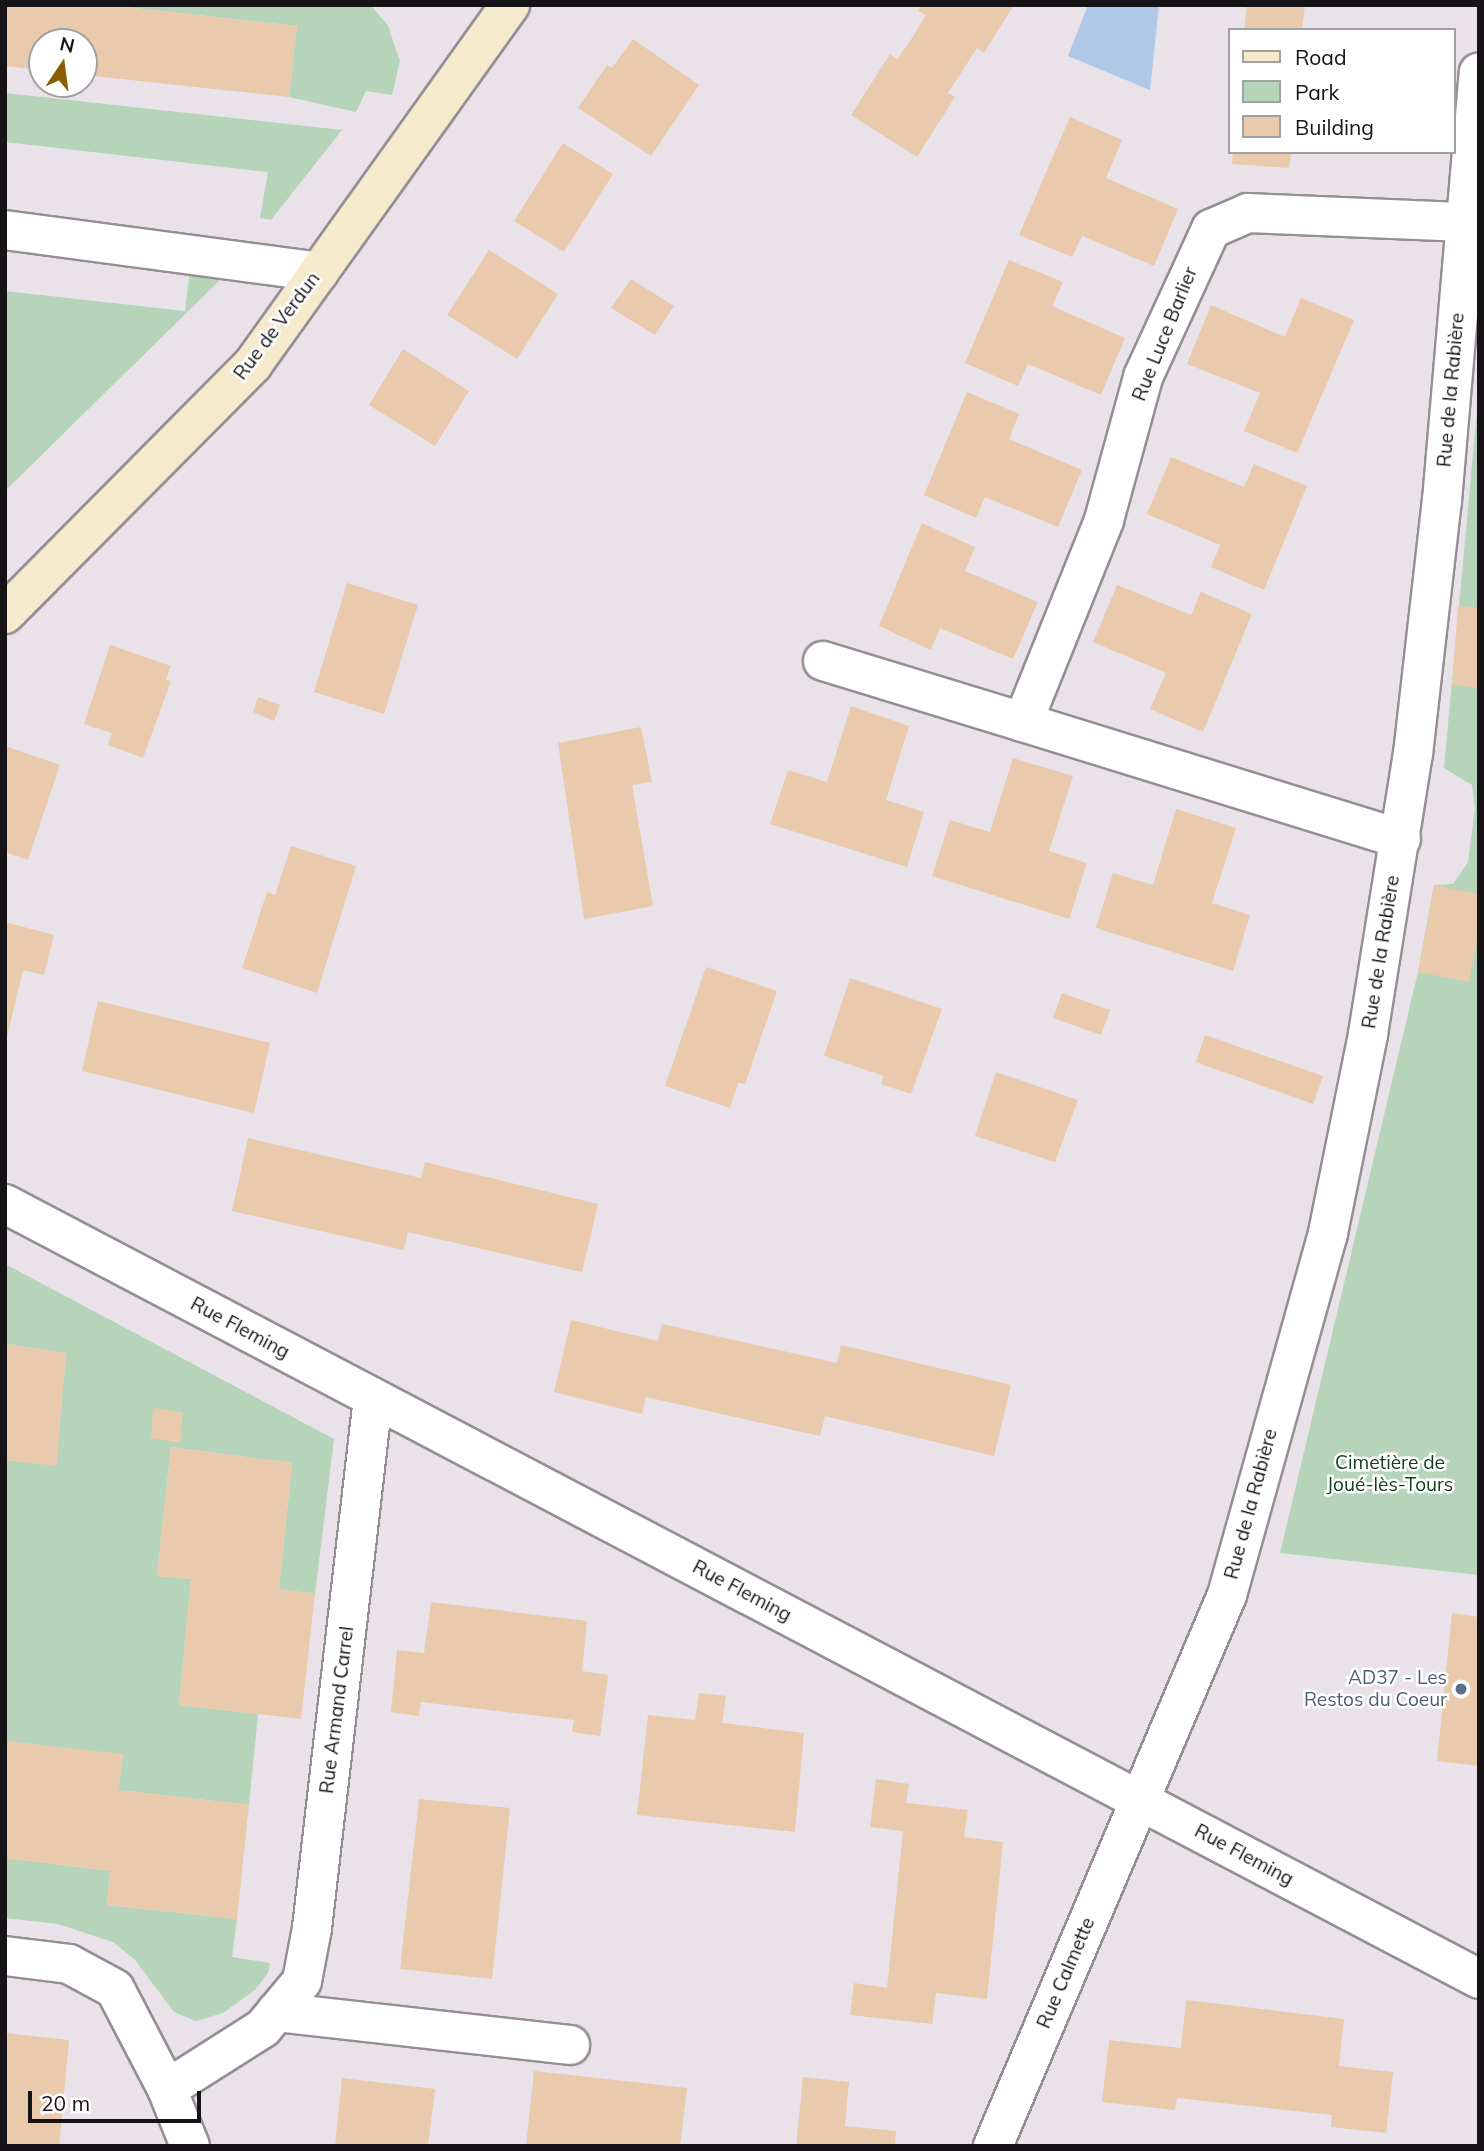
<!DOCTYPE html>
<meta charset="utf-8">
<style>
body{margin:0}
#map{position:relative;width:1484px;height:2151px;overflow:hidden;background:#e9e2e9;font-family:Mulish,sans-serif}
div>[style]{position:absolute}
.green>*{inset:0;background:#b6d4b9}
.water>*{inset:0;background:#afc8e7}
.building>*{inset:0;background:#e9caad}
.roads{filter:drop-shadow(2px 0 #958e94) drop-shadow(-2px 0 #958e94) drop-shadow(0 2px #958e94) drop-shadow(0 -2px #958e94)}
.minor>*{height:38px;margin:-19px;padding:0 19px;transform-origin:19px;border-radius:19px;background:#fff}
.secondary>*{height:38px;margin:-19px;padding:0 19px;transform-origin:19px;border-radius:19px;background:#f6eacd}
.dots>*{width:19px;height:19px;translate:-50% -50%;box-sizing:border-box;border:4px solid #fff;border-radius:50%}
span{translate:-50% -50%;white-space:nowrap;text-align:center;line-height:1.15;-webkit-text-stroke:5px #fff;paint-order:stroke}
.street-label{font-size:19px;color:#151315}
.park-label{font-size:19px;color:#10411c}
.service-label{font-size:19px;color:#4e5e75}
.right{translate:-100% -50%;text-align:right}
.frame{position:absolute;inset:0;border:7px solid #151315;pointer-events:none}
.legend{position:absolute;left:1228px;top:28px;width:228px;height:126px;box-sizing:border-box;background:#fff;border:2px solid #a1a1a1;margin:0;padding:9px 12px;list-style:none;font-size:21px;color:#151315}
.legend li{display:flex;align-items:center;gap:14px;height:35px}
.legend b{width:35px;border:2px solid #a1a1a1}
.north{position:absolute;left:28px;top:28px;width:70px;height:70px;box-sizing:border-box;background:#fff;border:2px solid #a1a1a1;border-radius:50%;rotate:13deg;font-size:19px;font-weight:700;line-height:28px;text-align:center;color:#151315}
.north::after{content:'';display:block;margin:auto;width:24px;height:32px;background:#8b5e02;clip-path:polygon(50% 0,100% 100%,50% 72%,0 100%)}
.scale{position:absolute;left:28px;top:2091px;width:173px;height:32px;box-sizing:border-box;border:4px solid #151315;border-top:0;padding-left:9px;font-size:21px;line-height:24px;white-space:nowrap;color:#151315;-webkit-text-stroke:5px #fff;paint-order:stroke}
</style>
<div id="map">
<div class="green">
<i style="clip-path:polygon(106px 5px,371px 5px,388px 26px,400px 61px,392px 95px,366px 91px,356px 112px,289px 97px,297px 26px)"></i>
<i style="clip-path:polygon(5px 93px,342px 130px,271px 220px,260px 218px,268px 172px,5px 142px)"></i>
<i style="clip-path:polygon(190px 268px,225px 275px,5px 491px,5px 291px,185px 311px)"></i>
<i style="clip-path:polygon(1479px 389px,1479px 1575px,1280px 1553px,1418px 972px,1434px 885px,1453px 884px,1468px 862px,1475px 809px,1472px 785px,1444px 768px)"></i>
<i style="clip-path:polygon(5px 1264px,334px 1439px,315px 1594px,279px 1589px,292px 1463px,171px 1447px,157px 1576px,191px 1579px,179px 1705px,258px 1714px,249px 1805px,118px 1790px,123px 1755px,5px 1741px,5px 1460px,56px 1465px,66px 1353px,5px 1344px)"></i>
<i style="clip-path:polygon(5px 1858px,110px 1871px,107px 1905px,237px 1919px,232px 1957px,270px 1963px,268px 1973px,255px 1990px,223px 2013px,196px 2021px,174px 2012px,135px 1960px,113px 1942px,58px 1924px,5px 1918px)"></i>
</div>
<div class="water">
<i style="clip-path:polygon(1088px 5px,1159px 5px,1150px 90px,1068px 56px)"></i>
</div>
<div class="building">
<i style="clip-path:polygon(5px 5px,106px 5px,297px 26px,289px 97px,84px 75px,84px 42px,42px 42px,42px 70px,5px 66px)"></i>
<i style="clip-path:polygon(922px 5px,1014px 5px,984px 53px,977px 48px,948px 93px,955px 97px,917px 157px,851px 115px,890px 54px,897px 59px,912px 38px,926px 15px,918px 11px)"></i>
<i style="clip-path:polygon(1247px 5px,1305px 5px,1302px 30px,1244px 30px)"></i>
<i style="clip-path:polygon(633px 39px,699px 85px,651px 156px,578px 108px,607px 65px,612px 68px)"></i>
<i style="clip-path:polygon(1070px 117px,1122px 140px,1106px 178px,1178px 209px,1154px 266px,1082px 236px,1072px 257px,1019px 235px)"></i>
<i style="clip-path:polygon(563px 143px,613px 174px,564px 252px,514px 221px)"></i>
<i style="clip-path:polygon(1233px 152px,1291px 152px,1289px 168px,1232px 164px)"></i>
<i style="clip-path:polygon(489px 250px,558px 294px,517px 359px,447px 315px)"></i>
<i style="clip-path:polygon(1009px 260px,1063px 282px,1052px 306px,1125px 338px,1101px 395px,1028px 364px,1018px 386px,965px 363px)"></i>
<i style="clip-path:polygon(631px 279px,674px 306px,655px 335px,611px 308px)"></i>
<i style="clip-path:polygon(1301px 298px,1354px 320px,1297px 453px,1244px 431px,1260px 393px,1187px 364px,1211px 305px,1285px 337px)"></i>
<i style="clip-path:polygon(403px 349px,469px 391px,435px 446px,369px 405px)"></i>
<i style="clip-path:polygon(967px 392px,1019px 414px,1009px 439px,1082px 470px,1058px 527px,985px 497px,976px 518px,924px 495px)"></i>
<i style="clip-path:polygon(1171px 457px,1244px 487px,1254px 464px,1307px 486px,1264px 590px,1211px 567px,1220px 545px,1147px 514px)"></i>
<i style="clip-path:polygon(922px 523px,975px 547px,965px 571px,1038px 602px,1013px 659px,940px 628px,931px 650px,879px 626px)"></i>
<i style="clip-path:polygon(347px 583px,418px 605px,384px 714px,314px 692px)"></i>
<i style="clip-path:polygon(1117px 585px,1191px 615px,1201px 592px,1252px 614px,1203px 732px,1150px 709px,1166px 673px,1093px 642px)"></i>
<i style="clip-path:polygon(1458px 606px,1479px 608px,1479px 688px,1452px 685px)"></i>
<i style="clip-path:polygon(110px 645px,171px 666px,166px 680px,171px 681px,143px 758px,108px 745px,112px 733px,84px 724px)"></i>
<i style="clip-path:polygon(258px 697px,280px 705px,274px 721px,253px 712px)"></i>
<i style="clip-path:polygon(851px 706px,909px 726px,886px 800px,924px 812px,907px 867px,770px 824px,788px 770px,827px 782px)"></i>
<i style="clip-path:polygon(641px 727px,652px 782px,632px 785px,653px 906px,584px 919px,558px 743px)"></i>
<i style="clip-path:polygon(5px 746px,60px 765px,28px 860px,5px 852px)"></i>
<i style="clip-path:polygon(1013px 758px,1073px 776px,1049px 851px,1087px 863px,1069px 919px,932px 876px,950px 820px,990px 832px)"></i>
<i style="clip-path:polygon(1176px 809px,1236px 828px,1212px 903px,1250px 915px,1233px 971px,1096px 928px,1113px 873px,1153px 885px)"></i>
<i style="clip-path:polygon(291px 846px,356px 866px,317px 993px,242px 968px,267px 892px,275px 895px)"></i>
<i style="clip-path:polygon(1434px 885px,1479px 894px,1479px 930px,1469px 982px,1418px 972px)"></i>
<i style="clip-path:polygon(5px 922px,54px 935px,44px 975px,23px 970px,6px 1041px)"></i>
<i style="clip-path:polygon(706px 967px,777px 991px,745px 1084px,738px 1083px,730px 1108px,665px 1086px)"></i>
<i style="clip-path:polygon(850px 978px,942px 1009px,911px 1094px,881px 1084px,884px 1076px,824px 1056px)"></i>
<i style="clip-path:polygon(1062px 993px,1110px 1010px,1101px 1035px,1053px 1018px)"></i>
<i style="clip-path:polygon(98px 1001px,270px 1043px,254px 1113px,82px 1071px)"></i>
<i style="clip-path:polygon(1205px 1035px,1323px 1076px,1313px 1104px,1196px 1062px)"></i>
<i style="clip-path:polygon(996px 1072px,1078px 1100px,1055px 1162px,975px 1136px)"></i>
<i style="clip-path:polygon(248px 1138px,421px 1178px,425px 1162px,598px 1204px,582px 1272px,408px 1232px,404px 1250px,232px 1211px)"></i>
<i style="clip-path:polygon(571px 1320px,658px 1341px,662px 1324px,837px 1363px,841px 1345px,1011px 1385px,994px 1456px,825px 1416px,820px 1436px,646px 1397px,642px 1414px,554px 1392px)"></i>
<i style="clip-path:polygon(5px 1344px,66px 1353px,56px 1466px,5px 1460px)"></i>
<i style="clip-path:polygon(153px 1408px,183px 1412px,180px 1443px,151px 1438px)"></i>
<i style="clip-path:polygon(171px 1447px,292px 1463px,279px 1589px,315px 1594px,301px 1719px,179px 1705px,191px 1579px,157px 1576px)"></i>
<i style="clip-path:polygon(431px 1602px,587px 1621px,582px 1671px,608px 1675px,600px 1736px,572px 1732px,574px 1720px,421px 1702px,419px 1716px,391px 1712px,397px 1650px,424px 1653px)"></i>
<i style="clip-path:polygon(1452px 1613px,1479px 1617px,1479px 1766px,1437px 1761px)"></i>
<i style="clip-path:polygon(699px 1693px,726px 1696px,722px 1723px,804px 1733px,795px 1832px,637px 1815px,648px 1715px,695px 1720px)"></i>
<i style="clip-path:polygon(5px 1741px,123px 1754px,118px 1790px,249px 1805px,237px 1919px,107px 1905px,110px 1871px,5px 1858px)"></i>
<i style="clip-path:polygon(876px 1779px,909px 1784px,906px 1803px,968px 1810px,964px 1837px,1003px 1842px,987px 1999px,936px 1993px,932px 2024px,850px 2015px,854px 1983px,887px 1988px,895px 1909px,903px 1831px,870px 1827px)"></i>
<i style="clip-path:polygon(419px 1799px,510px 1808px,492px 1979px,400px 1969px)"></i>
<i style="clip-path:polygon(1186px 2000px,1344px 2019px,1339px 2066px,1393px 2072px,1386px 2133px,1331px 2127px,1332px 2115px,1177px 2098px,1175px 2110px,1102px 2102px,1109px 2040px,1181px 2048px)"></i>
<i style="clip-path:polygon(5px 2033px,69px 2040px,59px 2146px,5px 2146px)"></i>
<i style="clip-path:polygon(534px 2071px,687px 2088px,680px 2146px,526px 2146px)"></i>
<i style="clip-path:polygon(803px 2077px,849px 2082px,845px 2126px,896px 2131px,895px 2146px,796px 2146px)"></i>
<i style="clip-path:polygon(342px 2078px,435px 2089px,428px 2146px,335px 2146px)"></i>
</div>
<div class="roads">
<div class="minor">
<i style="left:5px;top:230px;width:317px;rotate:7.6deg"></i>
<i style="left:823px;top:661px;width:209px;rotate:17deg"></i>
<i style="left:1401px;top:839px;width:396px;rotate:-162.8deg"></i>
<i style="left:1023px;top:722px;width:218px;rotate:-68.1deg"></i>
<i style="left:1104px;top:520px;width:148px;rotate:-74.7deg"></i>
<i style="left:1143px;top:377px;width:163px;rotate:-65.3deg"></i>
<i style="left:1211px;top:229px;width:40px;rotate:-23.4deg"></i>
<i style="left:1248px;top:213px;width:217px;rotate:2.4deg"></i>
<i style="left:5px;top:1204px;width:1665px;rotate:27.73deg"></i>
<i style="left:5px;top:1956px;width:64px;rotate:7.1deg"></i>
<i style="left:69px;top:1964px;width:52px;rotate:28.5deg"></i>
<i style="left:115px;top:1989px;width:113px;rotate:62.5deg"></i>
<i style="left:167px;top:2089px;width:61px;rotate:68deg"></i>
<i style="left:276px;top:2012px;width:296px;rotate:6.4deg"></i>
<i style="left:167px;top:2089px;width:114px;rotate:-32.4deg"></i>
<i style="left:263px;top:2028px;width:61px;rotate:-50.3deg"></i>
<i style="left:302px;top:1981px;width:54px;rotate:-79.3deg"></i>
<i style="left:312px;top:1928px;width:533px;rotate:-83.43deg"></i>
<i style="left:993px;top:2146px;width:599px;rotate:-66.99deg"></i>
<i style="left:1227px;top:1595px;width:376px;rotate:-74.4deg"></i>
<i style="left:1328px;top:1233px;width:203px;rotate:-78.6deg"></i>
<i style="left:1368px;top:1034px;width:284px;rotate:-80.9deg"></i>
<i style="left:1413px;top:754px;width:255px;rotate:-83.5deg"></i>
<i style="left:1442px;top:501px;width:430px;rotate:-85.1deg"></i>
</div>
<div class="secondary">
<i style="left:5px;top:614px;width:352px;rotate:-45.2deg"></i>
<i style="left:253px;top:364px;width:442px;rotate:-54.4deg"></i>
</div>
</div>
<div class="dots">
<i style="left:1461px;top:1689px;background:#5c6f8a"></i>
</div>
<div class="street-label">
<span style="left:277px;top:326px;rotate:-53deg">Rue de Verdun</span>
<span style="left:1165px;top:334px;rotate:-68deg">Rue Luce Barlier</span>
<span style="left:1451px;top:390px;rotate:-85deg">Rue de la Rabière</span>
<span style="left:1381px;top:952px;rotate:-81deg">Rue de la Rabière</span>
<span style="left:240px;top:1328px;rotate:28deg">Rue Fleming</span>
<span style="left:1251px;top:1504px;rotate:-75deg">Rue de la Rabière</span>
<span style="left:742px;top:1591px;rotate:28deg">Rue Fleming</span>
<span style="left:337px;top:1710px;rotate:-83deg">Rue Armand Carrel</span>
<span style="left:1244px;top:1855px;rotate:28deg">Rue Fleming</span>
<span style="left:1066px;top:1973px;rotate:-67deg">Rue Calmette</span>
</div>
<div class="park-label">
<span style="left:1390px;top:1474px">Cimetière de<br>Joué-lès-Tours</span>
</div>
<div class="service-label">
<span class="right" style="left:1447px;top:1689px">AD37 - Les<br>Restos du Coeur</span>
</div>
<div class="frame"></div>
<ul class="legend">
<li><b style="height:9px;background:#f6eacd"></b>Road</li>
<li><b style="height:19px;background:#b6d4b9"></b>Park</li>
<li><b style="height:19px;background:#e9caad"></b>Building</li>
</ul>
<div class="north">N</div>
<div class="scale">20 m</div>
</div>
